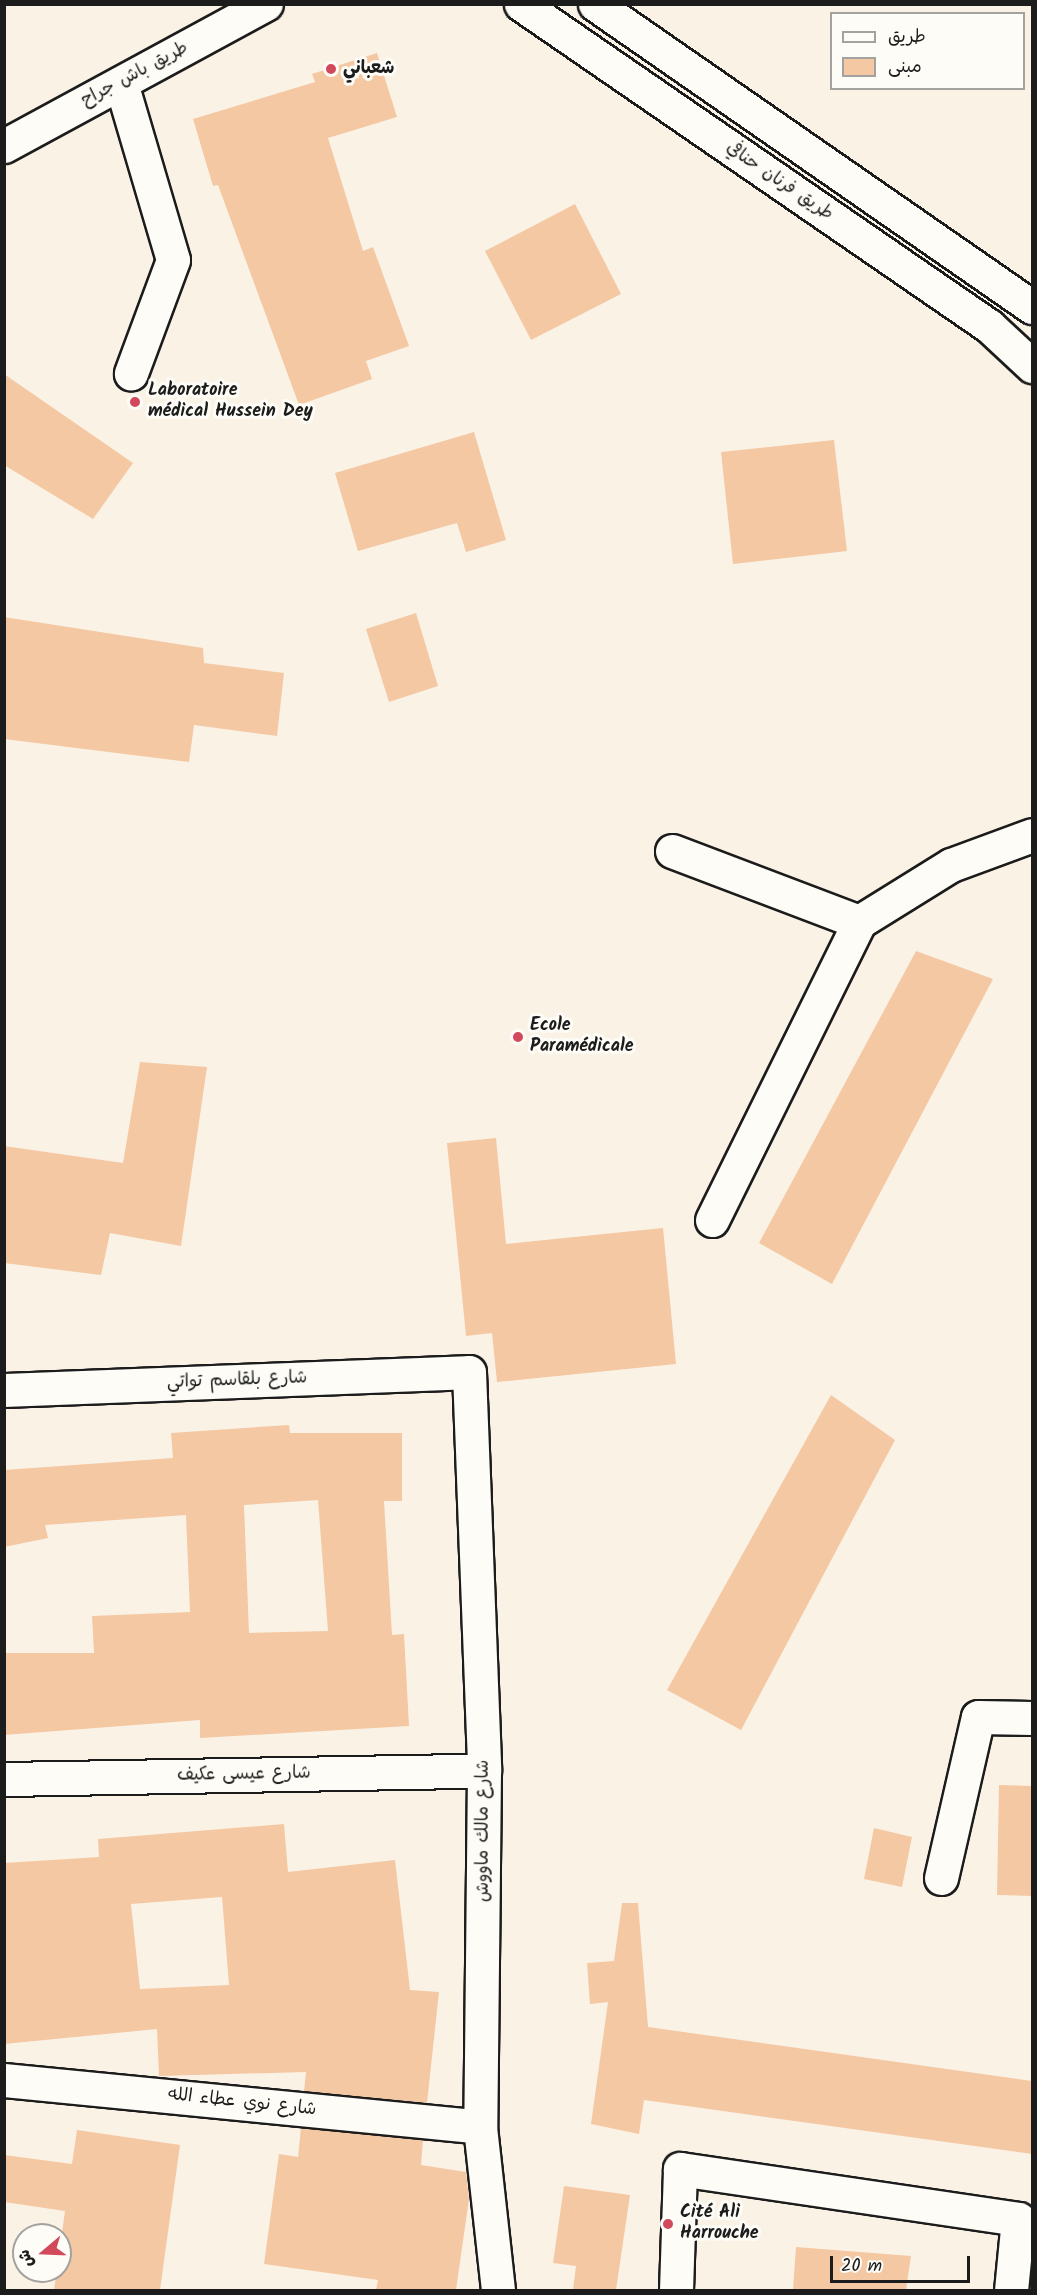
<!DOCTYPE html>
<meta charset="utf-8">
<style>
body{margin:0}
#map{position:relative;width:1037px;height:2295px;overflow:hidden;background:#fbf2e6;font-family:Kalam,"Playpen Sans Arabic",sans-serif}
div>[style]{position:absolute}
.building>*{inset:0;background:#f4c8a3}
.roads{filter:drop-shadow(2px 0 #1c1c1c) drop-shadow(-2px 0 #1c1c1c) drop-shadow(0 2px #1c1c1c) drop-shadow(0 -2px #1c1c1c)}
.minor>*{height:33px;margin:-16.5px;padding:0 16.5px;transform-origin:16.5px;border-radius:16.5px;background:#fdfcf7}
.major>*{height:33px;margin:-16.5px;padding:0 16.5px;transform-origin:16.5px;border-radius:16.5px;background:#fdfcf7}
.dots>*{width:16px;height:16px;translate:-50% -50%;box-sizing:border-box;border:3px solid #fdfcf7;border-radius:50%}
span{translate:-50% -50%;white-space:nowrap;text-align:center;line-height:1.15;-webkit-text-stroke:6px #fdfcf7;paint-order:stroke}
.poi-label{font-size:18px;color:#1c1c1c;font-weight:700}
.left{translate:0 -50%;text-align:left}
.street-label{font-size:18px;color:#1c1c1c}
.frame{position:absolute;inset:0;border:6px solid #1c1c1c;pointer-events:none}
.legend{position:absolute;left:830px;top:12px;width:195px;height:78px;box-sizing:border-box;background:#fdfcf7;border:2px solid #a3a29f;margin:0;padding:8px 10px;list-style:none;font-size:18px;color:#1c1c1c}
.legend li{display:flex;align-items:center;gap:12px;height:30px}
.legend b{width:30px;border:2px solid #a3a29f}
.north{position:absolute;left:12px;top:2223px;width:60px;height:60px;box-sizing:border-box;background:#fdfcf7;border:2px solid #a3a29f;border-radius:50%;rotate:251deg;font-size:16px;font-weight:700;line-height:24px;text-align:center;color:#1c1c1c}
.north::after{content:'';display:block;margin:auto;width:21px;height:27px;background:#d1495b;clip-path:polygon(50% 0,100% 100%,50% 72%,0 100%)}
.scale{position:absolute;left:830px;top:2256px;width:140px;height:27px;box-sizing:border-box;border:3px solid #1c1c1c;border-top:0;padding-left:8px;font-size:18px;line-height:21px;white-space:nowrap;color:#1c1c1c;-webkit-text-stroke:4px #fdfcf7;paint-order:stroke}
</style>
<div id="map">
<div class="building">
<i style="clip-path:polygon(377px 53px,397px 117px,328px 138px,363px 251px,373px 247px,409px 346px,366px 361px,372px 379px,299px 405px,218px 185px,213px 186px,193px 119px,315px 82px,312px 74px)"></i>
<i style="clip-path:polygon(575px 204px,621px 294px,531px 340px,485px 251px)"></i>
<i style="clip-path:polygon(4px 374px,133px 463px,93px 519px,4px 465px)"></i>
<i style="clip-path:polygon(474px 432px,506px 540px,466px 552px,457px 523px,358px 551px,335px 473px)"></i>
<i style="clip-path:polygon(834px 440px,847px 551px,733px 564px,721px 452px)"></i>
<i style="clip-path:polygon(416px 613px,438px 686px,389px 702px,366px 629px)"></i>
<i style="clip-path:polygon(4px 617px,203px 648px,204px 663px,284px 673px,277px 736px,194px 725px,189px 762px,4px 739px)"></i>
<i style="clip-path:polygon(916px 951px,993px 979px,832px 1284px,759px 1243px)"></i>
<i style="clip-path:polygon(140px 1062px,207px 1067px,181px 1246px,110px 1233px,101px 1275px,4px 1263px,4px 1146px,123px 1163px)"></i>
<i style="clip-path:polygon(496px 1138px,506px 1244px,663px 1228px,676px 1364px,497px 1382px,492px 1333px,466px 1336px,447px 1143px)"></i>
<i style="clip-path:polygon(831px 1395px,895px 1440px,741px 1730px,667px 1690px)"></i>
<i style="clip-path:polygon(evenodd,289px 1425px,290px 1433px,402px 1433px,402px 1501px,384px 1501px,392px 1635px,404px 1634px,409px 1726px,200px 1738px,200px 1720px,4px 1735px,4px 1653px,94px 1653px,92px 1616px,190px 1612px,186px 1515px,45px 1525px,48px 1538px,4px 1547px,4px 1470px,173px 1458px,171px 1433px,289px 1425px,318px 1500px,328px 1631px,249px 1633px,244px 1505px,318px 1500px)"></i>
<i style="clip-path:polygon(999px 1785px,1032px 1786px,1032px 1896px,997px 1895px)"></i>
<i style="clip-path:polygon(evenodd,284px 1824px,288px 1872px,395px 1860px,410px 1990px,439px 1992px,427px 2103px,304px 2091px,306px 2072px,159px 2076px,157px 2029px,4px 2044px,4px 1863px,99px 1857px,98px 1839px,284px 1824px,222px 1897px,229px 1985px,140px 1989px,131px 1904px,222px 1897px)"></i>
<i style="clip-path:polygon(874px 1828px,912px 1837px,902px 1887px,864px 1879px)"></i>
<i style="clip-path:polygon(622px 1903px,638px 1903px,648px 2027px,1032px 2081px,1032px 2154px,644px 2100px,639px 2134px,591px 2124px,608px 2002px,590px 2004px,587px 1963px,614px 1961px)"></i>
<i style="clip-path:polygon(301px 2128px,423px 2140px,421px 2165px,466px 2172px,469px 2199px,456px 2290px,376px 2290px,378px 2280px,264px 2264px,279px 2154px,298px 2157px)"></i>
<i style="clip-path:polygon(77px 2130px,180px 2145px,160px 2290px,54px 2290px,65px 2211px,4px 2202px,4px 2155px,72px 2164px)"></i>
<i style="clip-path:polygon(564px 2186px,630px 2195px,616px 2290px,573px 2290px,576px 2266px,553px 2263px)"></i>
<i style="clip-path:polygon(796px 2247px,911px 2256px,906px 2290px,793px 2290px)"></i>
</div>
<div class="roads">
<div class="minor">
<i style="left:121px;top:83px;width:184px;rotate:73.6deg"></i>
<i style="left:173px;top:260px;width:121px;rotate:110.4deg"></i>
<i style="left:672px;top:851px;width:200px;rotate:20.8deg"></i>
<i style="left:712px;top:1220px;width:332px;rotate:-63.7deg"></i>
<i style="left:859px;top:922px;width:108px;rotate:-31.8deg"></i>
<i style="left:951px;top:865px;width:86px;rotate:-20.3deg"></i>
<i style="left:4px;top:1390px;width:465px;rotate:-2.2deg"></i>
<i style="left:469px;top:1372px;width:399px;rotate:87.8deg"></i>
<i style="left:484px;top:1771px;width:356px;rotate:90.6deg"></i>
<i style="left:480px;top:2127px;width:164px;rotate:83.7deg"></i>
<i style="left:4px;top:1779px;width:480px;rotate:-1deg"></i>
<i style="left:941px;top:1878px;width:165px;rotate:-77.1deg"></i>
<i style="left:978px;top:1717px;width:54px;rotate:1.1deg"></i>
<i style="left:4px;top:2080px;width:478px;rotate:5.6deg"></i>
<i style="left:676px;top:2290px;width:121px;rotate:-88.1deg"></i>
<i style="left:680px;top:2169px;width:342px;rotate:8.4deg"></i>
<i style="left:1018px;top:2219px;width:71px;rotate:95.6deg"></i>
</div>
<div class="major">
<i style="left:521px;top:4px;width:568px;rotate:34.53deg"></i>
<i style="left:989px;top:326px;width:59px;rotate:42.9deg"></i>
<i style="left:595px;top:4px;width:532px;rotate:34.74deg"></i>
<i style="left:4px;top:146px;width:298px;rotate:-28.5deg"></i>
</div>
</div>
<div class="dots">
<i style="left:331px;top:69px;background:#d1495b"></i>
<i style="left:135px;top:402px;background:#d1495b"></i>
<i style="left:518px;top:1037px;background:#d1495b"></i>
<i style="left:668px;top:2224px;background:#d1495b"></i>
</div>
<div class="poi-label">
<span class="left" style="left:343px;top:69px">شعباني</span>
<span class="left" style="left:148px;top:402px">Laboratoire<br>médical Hussein Dey</span>
<span class="left" style="left:530px;top:1037px">Ecole<br>Paramédicale</span>
<span class="left" style="left:680px;top:2224px">Cité Ali<br>Harrouche</span>
</div>
<div class="street-label">
<span style="left:135px;top:75px;rotate:-28deg">طريق باش جراح</span>
<span style="left:779px;top:182px;rotate:34deg">طريق فرنان حنافي</span>
<span style="left:237px;top:1381px;rotate:-2deg">شارع بلقاسم تواتي</span>
<span style="left:244px;top:1775px;rotate:-1deg">شارع عيسى عكيف</span>
<span style="left:484px;top:1831px;rotate:-90deg">شارع مالك ماووش</span>
<span style="left:242px;top:2103px;rotate:6deg">شارع نوي عطاء الله</span>
</div>
<div class="frame"></div>
<ul class="legend">
<li><b style="height:8px;background:#fdfcf7"></b>طريق</li>
<li><b style="height:16px;background:#f4c8a3"></b>مبنى</li>
</ul>
<div class="north">ش</div>
<div class="scale">20 m</div>
</div>
